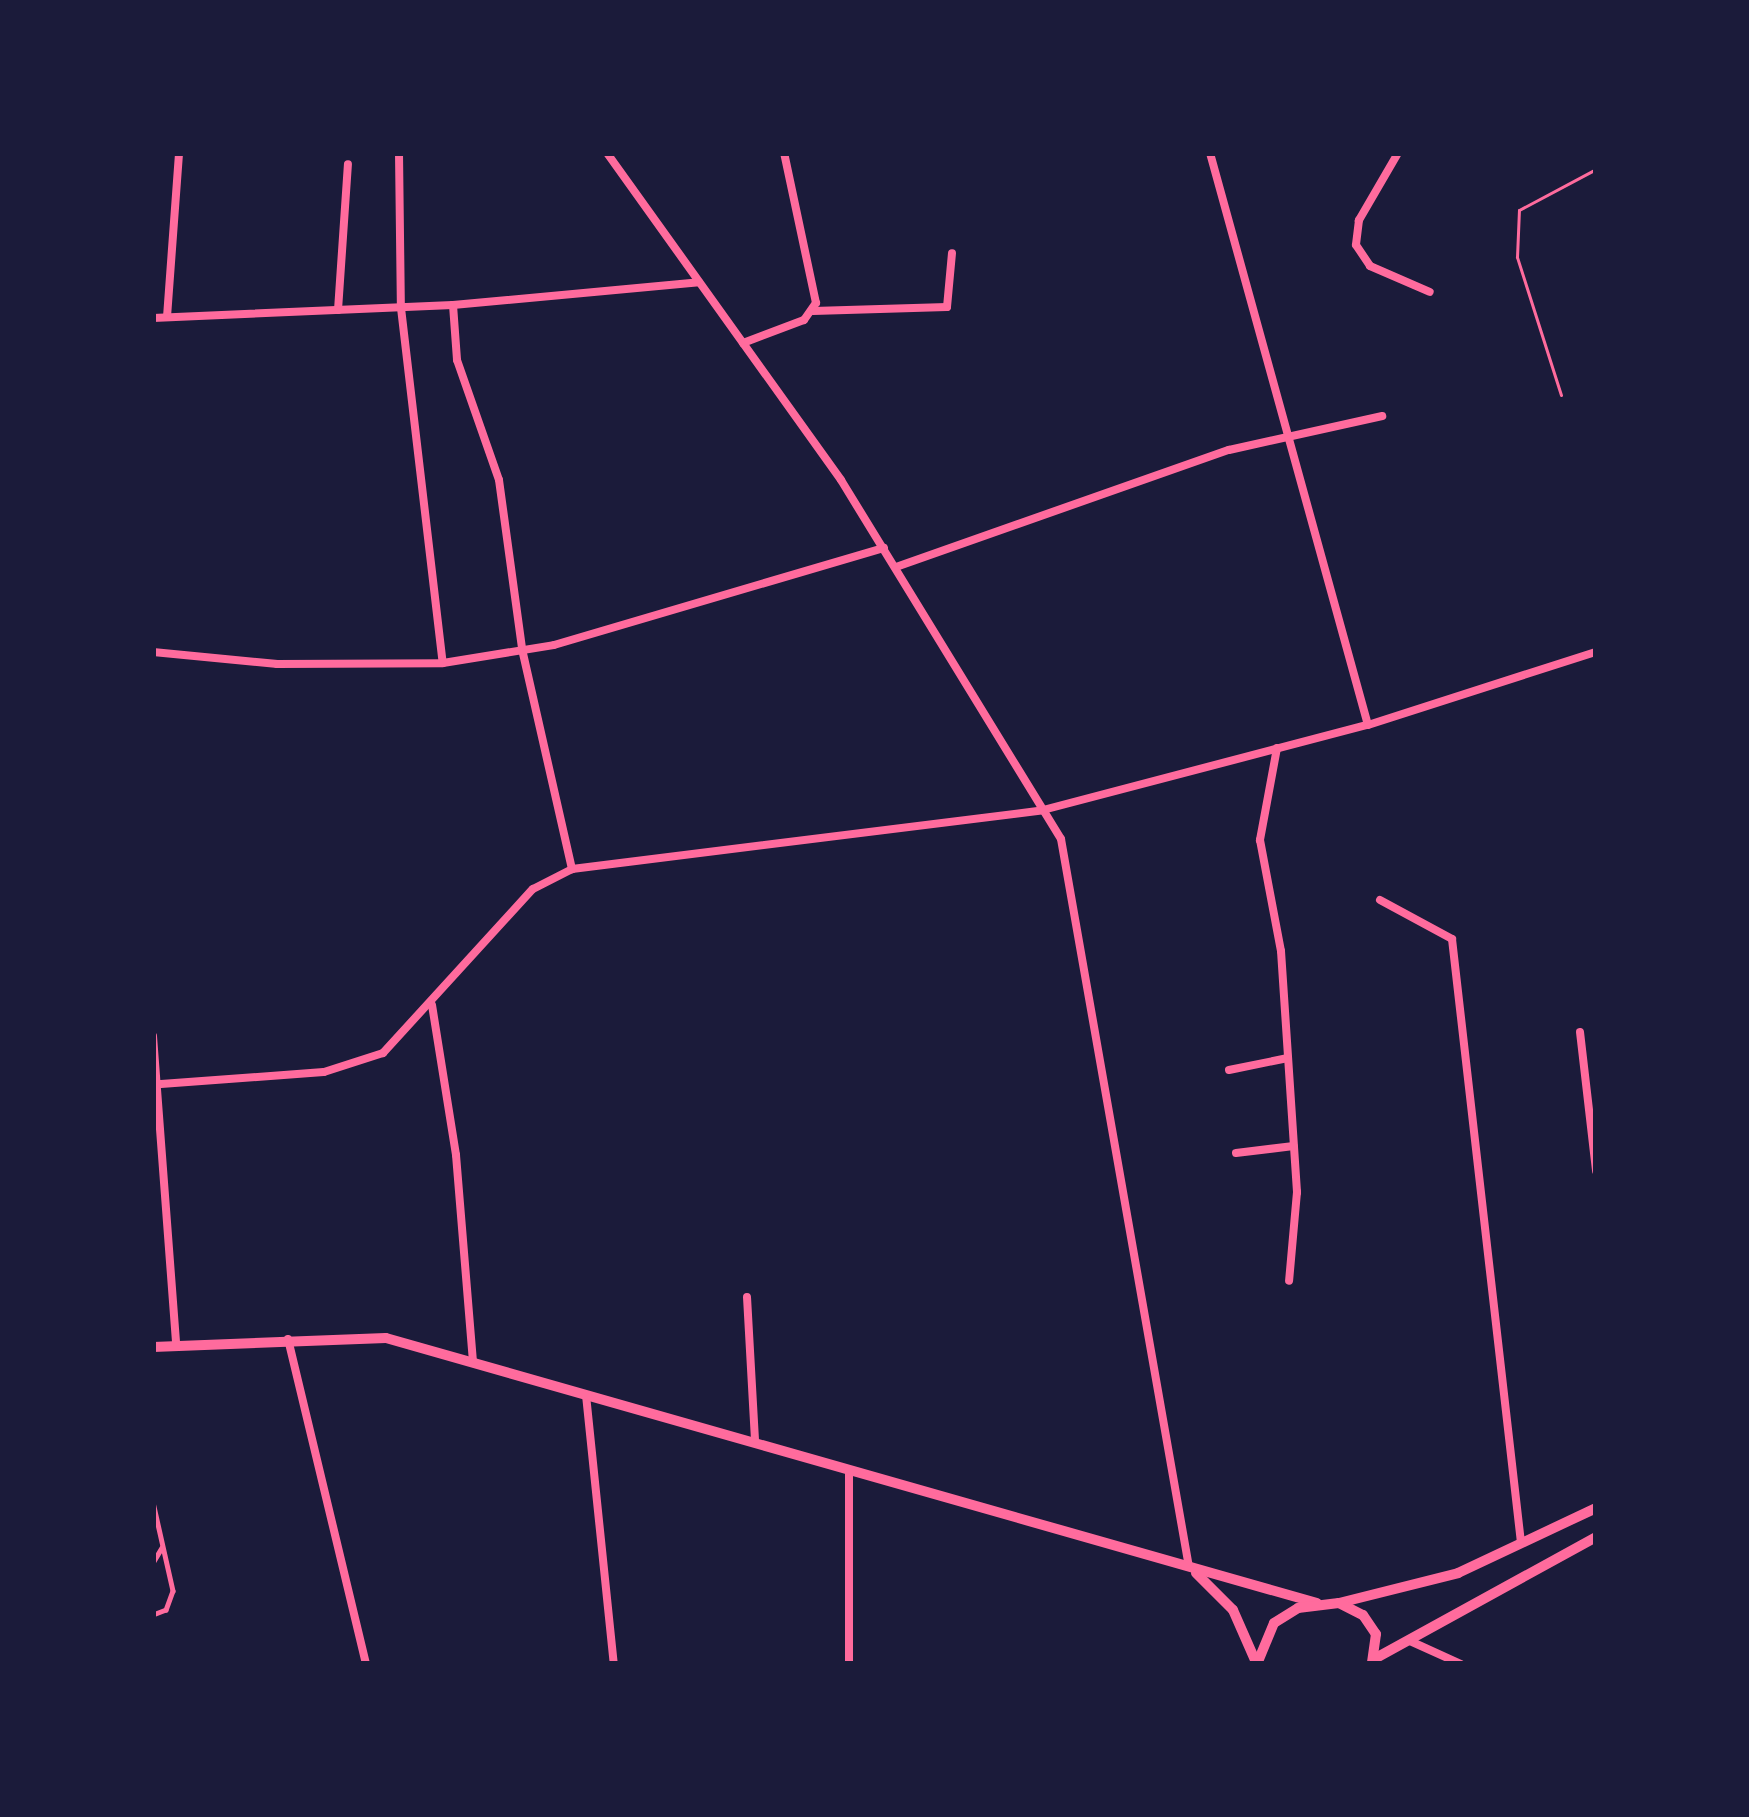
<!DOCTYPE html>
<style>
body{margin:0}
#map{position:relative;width:1749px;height:1817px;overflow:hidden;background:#1b1b3a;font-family:Mulish,sans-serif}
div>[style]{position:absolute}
.path>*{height:3px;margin:-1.5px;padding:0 1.5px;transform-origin:1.5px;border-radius:1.5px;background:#ff6b9d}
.service>*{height:4.5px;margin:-2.25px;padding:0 2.25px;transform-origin:2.25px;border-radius:2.25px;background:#ff6b9d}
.minor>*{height:8px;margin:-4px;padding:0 4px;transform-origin:4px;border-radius:4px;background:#ff6b9d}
.tertiary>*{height:10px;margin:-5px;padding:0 5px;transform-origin:5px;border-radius:5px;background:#ff6b9d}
span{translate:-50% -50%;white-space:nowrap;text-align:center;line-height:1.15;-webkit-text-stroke:9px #1b1b3a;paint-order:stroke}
.frame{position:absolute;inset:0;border:156px solid #1b1b3a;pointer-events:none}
</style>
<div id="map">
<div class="path">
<i style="left:1561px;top:395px;width:145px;rotate:-107.7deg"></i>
<i style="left:1517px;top:257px;width:47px;rotate:-87.6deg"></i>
<i style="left:1519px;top:210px;width:87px;rotate:-28deg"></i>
</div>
<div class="service">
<i style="left:153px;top:1502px;width:91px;rotate:77.3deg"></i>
<i style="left:173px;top:1591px;width:20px;rotate:110deg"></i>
<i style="left:166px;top:1610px;width:14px;rotate:159deg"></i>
<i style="left:153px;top:1562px;width:17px;rotate:-59deg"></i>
</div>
<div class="minor">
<i style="left:399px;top:153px;width:155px;rotate:89.3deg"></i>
<i style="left:401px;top:308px;width:357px;rotate:83.3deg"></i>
<i style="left:607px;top:153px;width:402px;rotate:54.4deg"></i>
<i style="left:841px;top:480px;width:421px;rotate:58.5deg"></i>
<i style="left:1061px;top:839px;width:739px;rotate:80.03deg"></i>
<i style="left:1210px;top:153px;width:593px;rotate:74.56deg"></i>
<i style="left:1398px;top:153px;width:78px;rotate:120.2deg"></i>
<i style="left:1359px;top:220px;width:25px;rotate:97deg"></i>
<i style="left:1356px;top:245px;width:25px;rotate:56deg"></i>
<i style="left:1370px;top:266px;width:65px;rotate:23.4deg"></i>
<i style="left:453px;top:305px;width:55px;rotate:85.8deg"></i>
<i style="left:457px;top:360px;width:127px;rotate:70.7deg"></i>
<i style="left:499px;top:480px;width:171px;rotate:82.2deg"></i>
<i style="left:522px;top:649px;width:226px;rotate:77.2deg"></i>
<i style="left:338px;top:310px;width:146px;rotate:-86.1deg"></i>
<i style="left:813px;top:311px;width:134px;rotate:-1.7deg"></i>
<i style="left:947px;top:307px;width:54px;rotate:-84.7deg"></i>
<i style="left:167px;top:317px;width:164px;rotate:-85.8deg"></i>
<i style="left:153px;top:318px;width:300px;rotate:-2.5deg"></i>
<i style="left:453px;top:305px;width:247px;rotate:-5.3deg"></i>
<i style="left:743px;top:343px;width:65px;rotate:-20.7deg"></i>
<i style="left:804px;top:320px;width:21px;rotate:-55deg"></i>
<i style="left:816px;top:303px;width:153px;rotate:-102deg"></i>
<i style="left:896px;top:567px;width:353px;rotate:-19.4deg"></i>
<i style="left:1229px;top:450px;width:157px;rotate:-12.5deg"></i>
<i style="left:153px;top:652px;width:125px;rotate:5.5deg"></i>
<i style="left:277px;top:664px;width:166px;rotate:-0.3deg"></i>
<i style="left:443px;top:663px;width:112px;rotate:-9.2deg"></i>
<i style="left:554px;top:645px;width:344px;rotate:-16.4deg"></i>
<i style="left:1277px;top:748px;width:94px;rotate:100.5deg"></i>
<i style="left:1260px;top:840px;width:113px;rotate:79.3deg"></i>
<i style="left:1281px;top:951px;width:242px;rotate:86.2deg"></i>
<i style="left:1297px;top:1192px;width:89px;rotate:95.1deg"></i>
<i style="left:1380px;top:900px;width:82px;rotate:28.4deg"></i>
<i style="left:1452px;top:939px;width:608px;rotate:83.48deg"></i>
<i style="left:432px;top:1005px;width:152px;rotate:80.9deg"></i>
<i style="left:456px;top:1155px;width:207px;rotate:85.3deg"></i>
<i style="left:1580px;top:1032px;width:140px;rotate:83.4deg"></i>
<i style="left:153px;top:1036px;width:310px;rotate:85.7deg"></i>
<i style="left:1229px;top:1070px;width:60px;rotate:-11.5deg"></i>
<i style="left:161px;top:1084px;width:163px;rotate:-4.2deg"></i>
<i style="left:324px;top:1072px;width:62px;rotate:-17.9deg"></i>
<i style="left:383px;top:1053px;width:222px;rotate:-47.6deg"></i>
<i style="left:533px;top:889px;width:44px;rotate:-27.1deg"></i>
<i style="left:572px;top:869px;width:475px;rotate:-7.1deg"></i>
<i style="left:1043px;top:810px;width:336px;rotate:-14.7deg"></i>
<i style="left:1368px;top:725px;width:239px;rotate:-17.8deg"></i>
<i style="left:1236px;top:1153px;width:58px;rotate:-6.9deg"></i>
<i style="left:747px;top:1297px;width:145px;rotate:86.8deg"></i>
<i style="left:288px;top:1339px;width:334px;rotate:76.5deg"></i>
<i style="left:586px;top:1395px;width:270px;rotate:84.1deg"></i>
<i style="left:849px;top:1470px;width:194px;rotate:90deg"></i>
<i style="left:1410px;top:1641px;width:56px;rotate:24.3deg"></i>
</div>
<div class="tertiary">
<i style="left:153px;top:1347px;width:233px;rotate:-2.2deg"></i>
<i style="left:386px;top:1338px;width:968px;rotate:15.89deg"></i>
<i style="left:1196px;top:1573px;width:52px;rotate:45deg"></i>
<i style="left:1233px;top:1610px;width:55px;rotate:66.3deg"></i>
<i style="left:1339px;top:1603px;width:123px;rotate:-14.1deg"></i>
<i style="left:1458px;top:1573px;width:153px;rotate:-25.2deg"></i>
<i style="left:1376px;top:1658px;width:251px;rotate:-28.8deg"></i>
<i style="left:1257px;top:1664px;width:44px;rotate:-67.5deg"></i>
<i style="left:1274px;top:1623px;width:28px;rotate:-32deg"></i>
<i style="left:1298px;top:1608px;width:41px;rotate:-7deg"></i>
<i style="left:1339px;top:1603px;width:27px;rotate:27deg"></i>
<i style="left:1363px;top:1615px;width:23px;rotate:56deg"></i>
<i style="left:1376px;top:1634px;width:30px;rotate:98deg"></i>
</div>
<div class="frame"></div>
</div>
